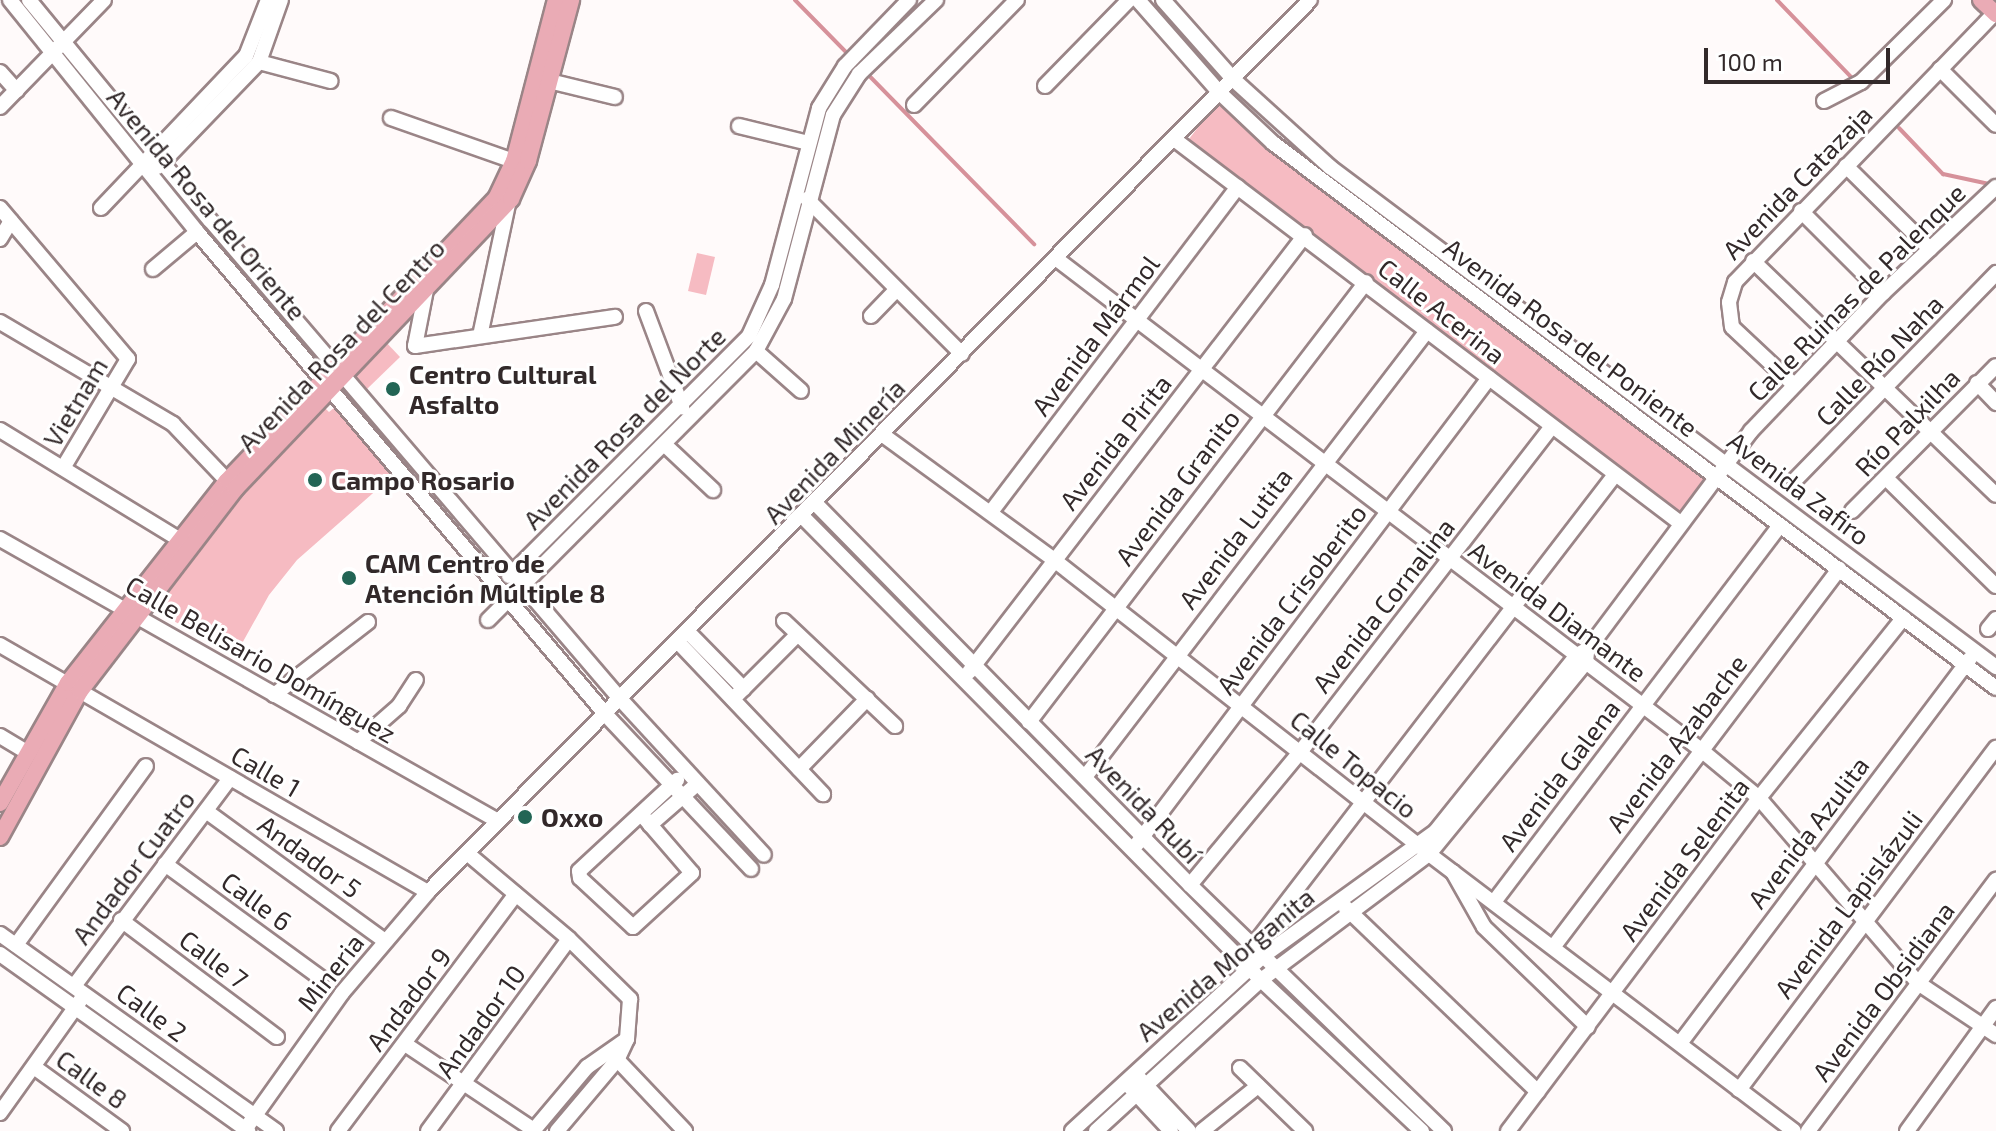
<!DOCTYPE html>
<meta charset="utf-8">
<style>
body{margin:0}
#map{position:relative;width:1996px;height:1131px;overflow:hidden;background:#fffafa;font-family:"Exo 2",sans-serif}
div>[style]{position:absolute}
.green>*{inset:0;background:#f6bbc2}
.stream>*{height:4px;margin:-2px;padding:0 2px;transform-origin:2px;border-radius:2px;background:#d6919a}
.roads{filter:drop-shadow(2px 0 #9a8587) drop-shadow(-2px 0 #9a8587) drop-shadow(0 2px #9a8587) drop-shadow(0 -2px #9a8587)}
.minor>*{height:14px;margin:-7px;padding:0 7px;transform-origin:7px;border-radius:7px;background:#fff}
.major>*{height:16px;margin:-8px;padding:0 8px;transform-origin:8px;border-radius:8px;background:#eaabb5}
.dots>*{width:22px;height:22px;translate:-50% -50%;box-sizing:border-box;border:4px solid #fff;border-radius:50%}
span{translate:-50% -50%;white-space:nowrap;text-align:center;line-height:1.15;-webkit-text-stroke:6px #fff;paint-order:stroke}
.street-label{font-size:26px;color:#32292a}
.poi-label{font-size:26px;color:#32292a;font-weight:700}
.left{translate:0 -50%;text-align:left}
.scale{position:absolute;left:1704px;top:48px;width:186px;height:36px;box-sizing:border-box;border:4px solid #32292a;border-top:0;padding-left:10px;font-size:24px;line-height:28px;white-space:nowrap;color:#32292a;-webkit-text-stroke:6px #fff;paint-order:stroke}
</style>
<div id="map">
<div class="green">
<i style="clip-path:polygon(1219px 100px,1707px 478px,1677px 517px,1189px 139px)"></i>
<i style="clip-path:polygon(697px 253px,715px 257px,706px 295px,688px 291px)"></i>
<i style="clip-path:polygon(384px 340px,400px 357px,366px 390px,350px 374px)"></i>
<i style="clip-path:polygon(339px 404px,397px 472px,297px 560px,269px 595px,235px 656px,151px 608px,235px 495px,322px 405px,329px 412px)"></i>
</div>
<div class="stream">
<i style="left:795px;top:0;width:342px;rotate:45.6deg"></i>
<i style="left:1777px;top:0;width:107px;rotate:46.1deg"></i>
<i style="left:1899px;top:128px;width:64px;rotate:46.3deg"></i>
<i style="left:1943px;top:174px;width:52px;rotate:12.2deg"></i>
</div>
<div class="roads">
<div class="minor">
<i style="left:10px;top:0;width:298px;rotate:51.1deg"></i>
<i style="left:197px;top:232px;width:634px;rotate:49.73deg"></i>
<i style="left:607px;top:716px;width:210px;rotate:46.7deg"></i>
<i style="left:29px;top:0;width:285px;rotate:50.6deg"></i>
<i style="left:210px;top:220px;width:633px;rotate:49.42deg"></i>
<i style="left:622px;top:701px;width:209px;rotate:47.3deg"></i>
<i style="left:1138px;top:0;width:124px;rotate:48.6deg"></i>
<i style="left:1220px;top:93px;width:73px;rotate:43.3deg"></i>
<i style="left:1273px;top:143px;width:905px;rotate:37.01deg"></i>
<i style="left:1163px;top:0;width:107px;rotate:48.4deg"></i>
<i style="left:1234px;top:80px;width:130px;rotate:42.2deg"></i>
<i style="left:1330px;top:167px;width:833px;rotate:36.9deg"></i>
<i style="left:259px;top:62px;width:74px;rotate:14.8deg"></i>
<i style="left:1940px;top:69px;width:79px;rotate:45deg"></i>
<i style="left:0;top:72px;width:25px;rotate:48deg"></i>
<i style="left:541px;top:79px;width:76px;rotate:13.7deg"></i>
<i style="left:1045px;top:86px;width:120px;rotate:-45.7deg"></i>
<i style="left:1824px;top:101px;width:42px;rotate:-27.2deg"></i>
<i style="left:1861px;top:82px;width:117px;rotate:-44.7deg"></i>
<i style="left:914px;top:105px;width:147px;rotate:-45.6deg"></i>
<i style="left:0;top:107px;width:149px;rotate:-45.8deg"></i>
<i style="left:391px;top:118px;width:130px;rotate:19.3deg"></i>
<i style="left:739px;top:126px;width:72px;rotate:13.7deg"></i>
<i style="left:1174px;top:139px;width:634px;rotate:37.18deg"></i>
<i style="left:1846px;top:166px;width:118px;rotate:44.7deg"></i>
<i style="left:158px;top:167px;width:146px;rotate:-46.1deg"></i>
<i style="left:259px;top:62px;width:66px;rotate:-70.5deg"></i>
<i style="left:807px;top:199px;width:219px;rotate:45deg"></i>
<i style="left:0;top:208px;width:198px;rotate:49.7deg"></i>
<i style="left:128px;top:359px;width:127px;rotate:120.8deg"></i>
<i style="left:101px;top:208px;width:210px;rotate:-46.4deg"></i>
<i style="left:246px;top:56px;width:60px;rotate:-68.6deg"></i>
<i style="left:1801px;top:211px;width:116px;rotate:45deg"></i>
<i style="left:0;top:239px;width:21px;rotate:-59deg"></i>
<i style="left:1058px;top:260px;width:807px;rotate:37.3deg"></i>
<i style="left:1700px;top:749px;width:77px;rotate:39.7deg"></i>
<i style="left:1759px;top:798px;width:244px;rotate:49.3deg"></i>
<i style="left:1918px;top:983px;width:94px;rotate:33.7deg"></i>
<i style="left:1753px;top:261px;width:337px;rotate:43.9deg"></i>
<i style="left:153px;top:269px;width:57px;rotate:-40.1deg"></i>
<i style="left:426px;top:290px;width:57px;rotate:101.1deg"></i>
<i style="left:415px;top:346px;width:202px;rotate:-8.3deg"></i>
<i style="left:646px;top:311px;width:103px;rotate:69.4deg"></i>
<i style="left:871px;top:316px;width:37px;rotate:-46deg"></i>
<i style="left:0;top:322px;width:201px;rotate:30.5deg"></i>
<i style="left:173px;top:424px;width:90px;rotate:46.4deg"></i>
<i style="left:480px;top:336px;width:135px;rotate:-78deg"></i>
<i style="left:756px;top:351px;width:60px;rotate:41.6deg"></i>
<i style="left:1977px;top:383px;width:28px;rotate:46deg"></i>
<i style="left:1793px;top:384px;width:83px;rotate:-136.9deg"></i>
<i style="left:1732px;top:327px;width:25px;rotate:-97deg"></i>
<i style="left:1729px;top:302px;width:21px;rotate:-73deg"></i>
<i style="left:1735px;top:282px;width:374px;rotate:-46deg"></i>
<i style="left:0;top:430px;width:223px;rotate:31.4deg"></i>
<i style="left:883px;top:435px;width:210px;rotate:36.1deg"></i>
<i style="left:1053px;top:559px;width:478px;rotate:38.1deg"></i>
<i style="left:1429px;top:854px;width:458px;rotate:37.2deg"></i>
<i style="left:665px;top:445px;width:66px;rotate:43.2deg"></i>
<i style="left:1886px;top:478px;width:154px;rotate:44.5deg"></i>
<i style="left:1795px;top:480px;width:289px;rotate:-45.8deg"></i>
<i style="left:817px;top:505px;width:532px;rotate:45.53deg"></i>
<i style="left:1190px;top:885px;width:354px;rotate:44.1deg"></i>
<i style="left:1852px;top:511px;width:204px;rotate:-45.2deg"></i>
<i style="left:991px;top:512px;width:408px;rotate:-52.8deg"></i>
<i style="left:803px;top:517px;width:651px;rotate:45.31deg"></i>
<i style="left:1261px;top:980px;width:221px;rotate:43.2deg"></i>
<i style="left:0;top:539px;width:572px;rotate:29.52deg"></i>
<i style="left:509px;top:576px;width:339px;rotate:-45deg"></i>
<i style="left:749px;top:336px;width:56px;rotate:-65.7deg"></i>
<i style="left:772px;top:285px;width:183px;rotate:-75.1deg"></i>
<i style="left:819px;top:108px;width:49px;rotate:-58.2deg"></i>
<i style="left:845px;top:66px;width:92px;rotate:-45.9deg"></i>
<i style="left:488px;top:620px;width:380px;rotate:-45.1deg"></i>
<i style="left:756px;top:351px;width:59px;rotate:-61.7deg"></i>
<i style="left:784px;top:299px;width:190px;rotate:-75.1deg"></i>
<i style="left:833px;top:115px;width:49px;rotate:-57.6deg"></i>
<i style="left:859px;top:74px;width:107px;rotate:-43.9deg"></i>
<i style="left:784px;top:621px;width:153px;rotate:43.4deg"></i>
<i style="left:1988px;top:629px;width:13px;rotate:-51deg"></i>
<i style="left:689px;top:633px;width:78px;rotate:45.5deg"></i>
<i style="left:679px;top:643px;width:209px;rotate:46.4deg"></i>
<i style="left:0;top:645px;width:494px;rotate:30deg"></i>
<i style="left:969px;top:672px;width:551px;rotate:-52.44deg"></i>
<i style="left:274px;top:695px;width:119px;rotate:-37.8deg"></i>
<i style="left:733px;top:699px;width:91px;rotate:-45deg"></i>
<i style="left:1029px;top:722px;width:554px;rotate:-52.55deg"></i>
<i style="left:0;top:736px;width:33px;rotate:31deg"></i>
<i style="left:358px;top:742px;width:55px;rotate:-41.3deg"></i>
<i style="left:399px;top:706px;width:31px;rotate:-57deg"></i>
<i style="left:799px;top:769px;width:98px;rotate:-45.8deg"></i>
<i style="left:1085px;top:777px;width:562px;rotate:-52.52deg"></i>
<i style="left:206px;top:811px;width:221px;rotate:36deg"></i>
<i style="left:641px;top:814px;width:78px;rotate:49.2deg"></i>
<i style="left:692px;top:873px;width:80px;rotate:137.5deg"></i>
<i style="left:633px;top:927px;width:72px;rotate:-137.2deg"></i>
<i style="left:580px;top:878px;width:7px;rotate:-98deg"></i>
<i style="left:579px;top:871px;width:134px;rotate:-42.9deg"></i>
<i style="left:650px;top:825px;width:62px;rotate:-41.1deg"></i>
<i style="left:1137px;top:844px;width:584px;rotate:-52.93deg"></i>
<i style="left:467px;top:853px;width:133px;rotate:40.1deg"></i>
<i style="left:569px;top:939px;width:86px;rotate:44.5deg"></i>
<i style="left:630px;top:999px;width:40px;rotate:94.3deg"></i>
<i style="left:627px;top:1039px;width:23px;rotate:115deg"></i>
<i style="left:617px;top:1060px;width:93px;rotate:130.2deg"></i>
<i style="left:165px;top:864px;width:193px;rotate:36.2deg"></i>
<i style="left:1453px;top:872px;width:63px;rotate:60.6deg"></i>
<i style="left:1484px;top:927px;width:144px;rotate:43.9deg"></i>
<i style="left:1190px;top:885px;width:174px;rotate:-50.4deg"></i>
<i style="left:1301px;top:751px;width:408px;rotate:-52.3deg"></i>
<i style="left:1494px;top:902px;width:473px;rotate:-52.8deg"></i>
<i style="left:1345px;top:907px;width:267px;rotate:43.8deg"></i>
<i style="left:121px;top:920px;width:195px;rotate:36.9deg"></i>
<i style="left:0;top:934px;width:339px;rotate:35.5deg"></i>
<i style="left:16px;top:945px;width:221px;rotate:-54deg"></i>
<i style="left:1554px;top:946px;width:473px;rotate:-52.9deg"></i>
<i style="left:1249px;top:951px;width:599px;rotate:-52.46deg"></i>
<i style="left:0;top:954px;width:305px;rotate:35.5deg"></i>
<i style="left:74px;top:986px;width:260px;rotate:-53.1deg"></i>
<i style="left:1681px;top:1042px;width:480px;rotate:-53deg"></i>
<i style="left:405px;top:1044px;width:155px;rotate:33.7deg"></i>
<i style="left:610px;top:1052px;width:109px;rotate:46.5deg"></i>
<i style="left:34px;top:1067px;width:109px;rotate:36deg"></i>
<i style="left:1240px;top:1068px;width:91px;rotate:44.1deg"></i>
<i style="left:1140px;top:1079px;width:71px;rotate:46.7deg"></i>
<i style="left:1130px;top:1087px;width:60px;rotate:47deg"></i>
<i style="left:1739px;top:1090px;width:428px;rotate:-53.1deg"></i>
<i style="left:0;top:1113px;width:138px;rotate:-54.5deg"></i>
<i style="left:244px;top:1131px;width:169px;rotate:-54.6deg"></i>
<i style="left:342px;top:993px;width:133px;rotate:-49.6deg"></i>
<i style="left:428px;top:892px;width:1254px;rotate:-45.32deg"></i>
<i style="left:338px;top:1131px;width:296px;rotate:-53.1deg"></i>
<i style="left:428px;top:1131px;width:238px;rotate:-53.7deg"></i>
<i style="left:533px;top:1131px;width:84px;rotate:-49.8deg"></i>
<i style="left:587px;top:1067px;width:49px;rotate:-35deg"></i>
<i style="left:1072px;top:1131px;width:259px;rotate:-42.5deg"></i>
<i style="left:1263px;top:956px;width:213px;rotate:-35.8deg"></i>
<i style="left:1436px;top:831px;width:226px;rotate:-51.3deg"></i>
<i style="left:1577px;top:655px;width:13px;rotate:-29deg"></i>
<i style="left:1588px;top:649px;width:272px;rotate:-53.2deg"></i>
<i style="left:1751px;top:431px;width:191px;rotate:-46.3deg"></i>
<i style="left:1883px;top:293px;width:155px;rotate:-43.2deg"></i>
<i style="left:1096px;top:1131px;width:224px;rotate:-42.5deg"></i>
<i style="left:1261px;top:980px;width:210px;rotate:-36.9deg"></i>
<i style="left:1429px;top:854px;width:248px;rotate:-50.7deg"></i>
<i style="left:1586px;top:662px;width:9px;rotate:-84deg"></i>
<i style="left:1202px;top:1131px;width:72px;rotate:-38.8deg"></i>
<i style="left:1508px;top:1131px;width:417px;rotate:-53deg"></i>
<i style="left:1759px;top:798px;width:231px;rotate:-51.3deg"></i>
<i style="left:1808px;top:1131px;width:314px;rotate:-53.2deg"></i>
<i style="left:1907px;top:1131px;width:152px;rotate:-54.1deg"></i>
</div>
<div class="major">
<i style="left:1981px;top:0;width:21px;rotate:43deg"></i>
<i style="left:0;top:803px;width:138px;rotate:-60.5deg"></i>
<i style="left:68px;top:683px;width:257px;rotate:-51.8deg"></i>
<i style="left:227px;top:481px;width:390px;rotate:-46.4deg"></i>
<i style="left:496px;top:199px;width:42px;rotate:-64.7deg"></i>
<i style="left:514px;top:161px;width:166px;rotate:-75.4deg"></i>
<i style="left:0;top:837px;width:166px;rotate:-61.3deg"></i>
<i style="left:80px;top:691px;width:255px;rotate:-52.5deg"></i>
<i style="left:235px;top:489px;width:400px;rotate:-46.4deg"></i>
<i style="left:511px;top:199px;width:42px;rotate:-65.9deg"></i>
<i style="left:528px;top:161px;width:167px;rotate:-75deg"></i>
</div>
</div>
<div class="dots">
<i style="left:393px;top:389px;background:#226555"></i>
<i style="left:315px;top:480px;background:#226555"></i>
<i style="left:349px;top:578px;background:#226555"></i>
<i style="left:525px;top:817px;background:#226555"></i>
</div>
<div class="street-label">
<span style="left:1797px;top:182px;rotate:-46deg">Avenida Catazaja</span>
<span style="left:207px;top:204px;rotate:50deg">Avenida Rosa del Oriente</span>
<span style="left:1856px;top:292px;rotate:-45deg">Calle Ruinas de Palenque</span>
<span style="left:1442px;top:311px;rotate:38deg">Calle Acerina</span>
<span style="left:1095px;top:335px;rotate:-53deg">Avenida Mármol</span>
<span style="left:1571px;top:337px;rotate:37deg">Avenida Rosa del Poniente</span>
<span style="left:341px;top:345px;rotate:-46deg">Avenida Rosa del Centro</span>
<span style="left:1879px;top:360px;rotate:-46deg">Calle Río Naha</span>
<span style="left:75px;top:402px;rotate:-59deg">Vietnam</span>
<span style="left:1907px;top:422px;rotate:-46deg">Río Palxilha</span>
<span style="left:624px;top:428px;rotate:-45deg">Avenida Rosa del Norte</span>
<span style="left:1115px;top:442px;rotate:-52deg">Avenida Pirita</span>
<span style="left:834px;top:451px;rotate:-46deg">Avenida Minería</span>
<span style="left:1177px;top:487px;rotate:-53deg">Avenida Granito</span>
<span style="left:1799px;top:488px;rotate:37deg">Avenida Zafiro</span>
<span style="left:1235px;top:538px;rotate:-53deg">Avenida Lutita</span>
<span style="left:1291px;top:599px;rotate:-53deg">Avenida Crisoberito</span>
<span style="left:1383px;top:605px;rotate:-52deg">Avenida Cornalina</span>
<span style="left:1558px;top:611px;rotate:37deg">Avenida Diamante</span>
<span style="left:261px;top:659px;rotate:30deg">Calle Belisario Domínguez</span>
<span style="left:1676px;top:743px;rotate:-53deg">Avenida Azabache</span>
<span style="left:1354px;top:764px;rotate:39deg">Calle Topacio</span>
<span style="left:266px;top:771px;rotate:30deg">Calle 1</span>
<span style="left:1559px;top:775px;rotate:-53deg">Avenida Galena</span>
<span style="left:1144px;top:804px;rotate:46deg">Avenida Rubí</span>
<span style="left:1808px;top:832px;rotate:-53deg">Avenida Azulita</span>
<span style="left:310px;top:856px;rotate:36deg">Andador 5</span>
<span style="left:1684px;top:859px;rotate:-53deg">Avenida Selenita</span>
<span style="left:133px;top:867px;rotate:-53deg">Andador Cuatro</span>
<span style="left:257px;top:901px;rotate:36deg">Calle 6</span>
<span style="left:1848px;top:904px;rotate:-53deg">Avenida Lapislázuli</span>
<span style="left:214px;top:959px;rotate:37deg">Calle 7</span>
<span style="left:1225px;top:964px;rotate:-40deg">Avenida Morganita</span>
<span style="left:330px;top:972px;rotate:-52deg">Mineria</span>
<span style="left:1883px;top:991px;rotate:-53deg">Avenida Obsidiana</span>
<span style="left:408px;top:999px;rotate:-53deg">Andador 9</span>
<span style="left:152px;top:1012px;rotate:36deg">Calle 2</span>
<span style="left:480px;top:1021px;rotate:-54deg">Andador 10</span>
<span style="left:92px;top:1079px;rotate:36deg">Calle 8</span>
</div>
<div class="poi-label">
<span class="left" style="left:409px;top:389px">Centro Cultural<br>Asfalto</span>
<span class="left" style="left:331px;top:480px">Campo Rosario</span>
<span class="left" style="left:365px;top:578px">CAM Centro de<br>Atención Múltiple 8</span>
<span class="left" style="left:541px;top:817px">Oxxo</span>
</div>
<div class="scale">100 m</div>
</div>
